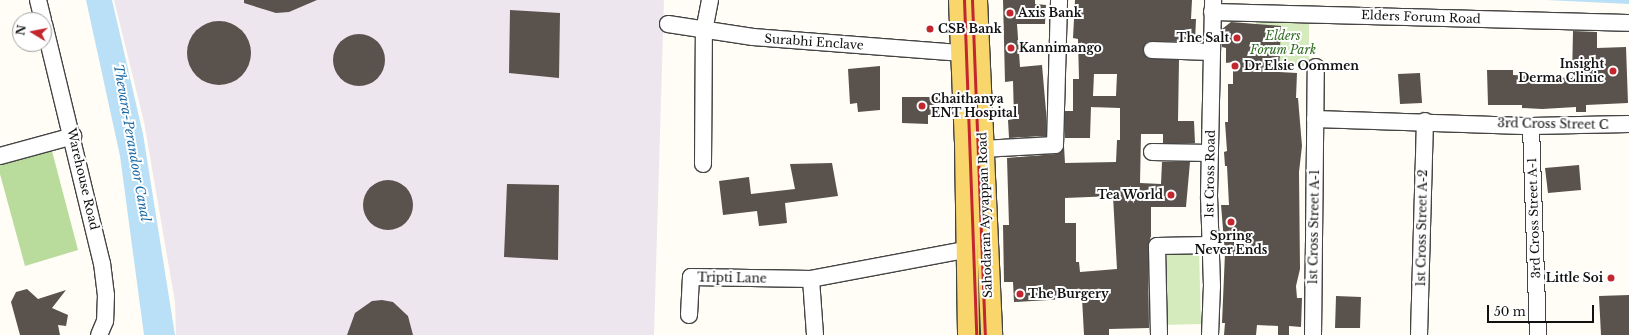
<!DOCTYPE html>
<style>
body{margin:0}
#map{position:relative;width:1629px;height:335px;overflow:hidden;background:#fffdf5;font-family:"Libre Baskerville",serif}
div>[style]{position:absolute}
.industrial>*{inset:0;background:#eee6ef}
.green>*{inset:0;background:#d5ebbd}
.forest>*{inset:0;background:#b9dc9c}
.water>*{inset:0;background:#b9e0f7}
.building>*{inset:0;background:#5a524d}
.round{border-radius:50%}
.roads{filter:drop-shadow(1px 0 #444) drop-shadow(-1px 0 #444) drop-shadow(0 1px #444) drop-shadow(0 -1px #444)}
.minor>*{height:16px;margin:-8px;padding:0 8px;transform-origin:8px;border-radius:8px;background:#fff}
.major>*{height:21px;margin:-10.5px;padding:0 10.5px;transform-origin:10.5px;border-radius:10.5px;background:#f9d66b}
.rail>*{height:3px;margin:-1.5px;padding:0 1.5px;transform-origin:1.5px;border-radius:1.5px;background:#c4262e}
.dots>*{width:11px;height:11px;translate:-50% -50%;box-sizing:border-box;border:2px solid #fff;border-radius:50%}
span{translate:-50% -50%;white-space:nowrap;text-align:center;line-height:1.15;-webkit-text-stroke:4px #fff;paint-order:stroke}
.poi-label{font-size:12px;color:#111;font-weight:700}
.left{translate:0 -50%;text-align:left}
.right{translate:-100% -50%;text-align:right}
.street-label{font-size:12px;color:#111}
.park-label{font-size:12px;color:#2f6b1f;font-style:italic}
.water-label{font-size:13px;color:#1768a6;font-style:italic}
.north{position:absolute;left:12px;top:12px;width:40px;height:40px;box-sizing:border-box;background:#fff;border:1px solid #a0a0a0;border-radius:50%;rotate:280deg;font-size:11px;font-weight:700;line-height:16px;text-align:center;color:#111}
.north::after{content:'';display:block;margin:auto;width:14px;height:18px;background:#c4262e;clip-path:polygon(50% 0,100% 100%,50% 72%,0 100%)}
.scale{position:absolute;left:1487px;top:305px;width:107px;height:18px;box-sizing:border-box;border:2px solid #111;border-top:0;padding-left:5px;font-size:12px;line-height:14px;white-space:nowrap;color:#111;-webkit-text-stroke:3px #fff;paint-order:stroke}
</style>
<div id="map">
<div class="industrial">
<i style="clip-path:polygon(114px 0,664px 0,654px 335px,176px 335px,175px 302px,144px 122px)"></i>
</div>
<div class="green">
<i style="clip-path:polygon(1256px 19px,1309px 21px,1309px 66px,1256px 66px)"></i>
<i style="clip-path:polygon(1199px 249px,1201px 324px,1162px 325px,1160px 250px)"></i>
</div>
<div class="forest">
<i style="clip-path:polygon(52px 151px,78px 250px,25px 266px,0 174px,0 165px)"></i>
</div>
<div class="water">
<i style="clip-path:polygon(86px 0,112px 0,143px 134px,175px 335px,144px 335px,120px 156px)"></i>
<i style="clip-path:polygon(1546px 0,1629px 0,1629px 4px)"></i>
</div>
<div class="building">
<i style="clip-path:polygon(244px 0,317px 0,289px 12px,276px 13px,244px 3px)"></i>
<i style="clip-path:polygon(1003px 0,1035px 0,1035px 4px,1046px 5px,1045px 24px,1017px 24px,1020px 67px,1042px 65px,1046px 111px,1046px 136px,1009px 138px,1008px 120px,1014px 119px,1013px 81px,1005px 82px)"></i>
<i style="clip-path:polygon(evenodd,1075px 0,1192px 0,1191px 19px,1196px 19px,1195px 42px,1152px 41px,1147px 42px,1143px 49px,1147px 58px,1179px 60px,1178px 121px,1194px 121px,1195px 143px,1163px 143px,1163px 134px,1141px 134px,1140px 183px,1161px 184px,1162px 162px,1190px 162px,1186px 207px,1151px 207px,1151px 236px,1148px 246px,1149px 328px,1109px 329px,1109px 335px,1084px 335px,1082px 298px,1014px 302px,1013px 282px,1004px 282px,1003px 225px,1009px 225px,1007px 158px,1056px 154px,1060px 153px,1064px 146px,1065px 163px,1116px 162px,1117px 140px,1120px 140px,1120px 108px,1091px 107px,1090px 138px,1065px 138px,1065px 111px,1073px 111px,1073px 79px,1079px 79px,1078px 39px,1073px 38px,1075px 0,1094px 74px,1117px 74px,1116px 96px,1093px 96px,1094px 74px,1075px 0,1113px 196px,1117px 269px,1080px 272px,1079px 262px,1076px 262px,1076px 223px,1065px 223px,1065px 198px,1113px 196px)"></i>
<i style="clip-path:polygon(510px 10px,560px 13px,559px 78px,509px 73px)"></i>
<i class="round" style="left:187px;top:21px;width:64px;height:64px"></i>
<i style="clip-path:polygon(1231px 22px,1281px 26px,1279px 72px,1297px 73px,1296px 98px,1298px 98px,1302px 146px,1299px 172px,1300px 269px,1296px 286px,1297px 298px,1302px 298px,1301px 327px,1289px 326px,1289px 335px,1278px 335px,1278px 326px,1257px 325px,1256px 335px,1224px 335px,1225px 323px,1222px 323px,1225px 253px,1221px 205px,1229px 205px,1227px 166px,1225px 166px,1224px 152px,1227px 151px,1225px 122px,1228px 122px,1228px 84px,1233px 84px,1233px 62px,1226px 63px,1226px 48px,1222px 47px,1222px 29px)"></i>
<i style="clip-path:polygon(1573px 31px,1597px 32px,1597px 48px,1626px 47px,1628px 103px,1586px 105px,1586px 112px,1576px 112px,1576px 107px,1542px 109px,1522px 108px,1522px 105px,1488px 105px,1487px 70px,1513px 70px,1513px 75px,1572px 78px)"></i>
<i class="round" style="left:333px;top:34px;width:52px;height:52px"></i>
<i style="clip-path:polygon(880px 66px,880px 110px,858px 112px,857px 103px,850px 104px,848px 69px)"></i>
<i style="clip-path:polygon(1420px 73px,1422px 103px,1400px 104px,1398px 74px)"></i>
<i style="clip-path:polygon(902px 97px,942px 97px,941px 116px,928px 115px,928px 124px,902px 123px)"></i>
<i style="clip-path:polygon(832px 163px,838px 196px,785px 203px,787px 223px,759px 226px,757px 211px,723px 215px,719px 181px,749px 177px,751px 194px,795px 189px,790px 164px)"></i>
<i style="clip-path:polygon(1579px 165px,1581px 190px,1548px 193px,1545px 168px)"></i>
<i class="round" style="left:363px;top:180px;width:50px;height:50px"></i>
<i style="clip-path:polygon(507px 184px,559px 185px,558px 260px,504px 257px)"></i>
<i style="clip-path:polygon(27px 289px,38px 299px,66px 290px,52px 308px,68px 315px,66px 326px,58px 325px,60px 335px,20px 335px,11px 302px,16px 292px)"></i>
<i style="clip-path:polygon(1629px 295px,1629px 335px,1601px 335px,1599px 296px)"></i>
<i style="clip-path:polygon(1336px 296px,1361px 297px,1360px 328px,1335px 328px)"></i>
<i style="clip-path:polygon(382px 300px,393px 302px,408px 316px,413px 335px,347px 335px,355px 313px,372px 301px)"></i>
</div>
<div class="roads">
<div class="minor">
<i style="left:38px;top:0;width:21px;rotate:76deg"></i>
<i style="left:1212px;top:12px;width:417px;rotate:1.5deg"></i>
<i style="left:44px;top:24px;width:246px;rotate:76.4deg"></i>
<i style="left:102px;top:263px;width:32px;rotate:83deg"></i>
<i style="left:106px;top:295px;width:26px;rotate:92deg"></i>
<i style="left:105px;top:321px;width:15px;rotate:113deg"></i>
<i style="left:668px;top:24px;width:86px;rotate:8.7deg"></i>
<i style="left:753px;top:37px;width:210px;rotate:4.4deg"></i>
<i style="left:1152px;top:50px;width:59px;rotate:1.9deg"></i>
<i style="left:1315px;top:119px;width:216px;rotate:1.9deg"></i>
<i style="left:1531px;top:126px;width:98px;rotate:-1.2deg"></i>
<i style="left:1531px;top:126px;width:209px;rotate:88.1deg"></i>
<i style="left:982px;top:149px;width:73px;rotate:-3.1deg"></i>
<i style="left:1055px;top:145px;width:145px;rotate:-88.4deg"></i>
<i style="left:1152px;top:152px;width:58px;rotate:1deg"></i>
<i style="left:0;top:156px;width:76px;rotate:-15.3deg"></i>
<i style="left:703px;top:164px;width:133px;rotate:-89.6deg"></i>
<i style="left:704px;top:31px;width:32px;rotate:-79deg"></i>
<i style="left:811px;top:279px;width:56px;rotate:85.9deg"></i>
<i style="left:689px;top:315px;width:38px;rotate:-87deg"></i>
<i style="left:691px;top:277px;width:120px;rotate:1deg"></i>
<i style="left:811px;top:279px;width:157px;rotate:-10.7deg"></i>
<i style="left:1159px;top:335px;width:89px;rotate:-91.3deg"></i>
<i style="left:1157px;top:246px;width:53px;rotate:-1.1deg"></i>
<i style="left:1210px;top:335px;width:49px;rotate:-87.7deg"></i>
<i style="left:1212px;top:286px;width:90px;rotate:-91.9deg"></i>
<i style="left:1209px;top:196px;width:196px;rotate:-88.8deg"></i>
<i style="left:1313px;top:335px;width:268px;rotate:-89.4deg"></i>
<i style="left:1419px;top:335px;width:214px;rotate:-88.4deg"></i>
</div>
<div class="major">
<i style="left:959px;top:0;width:141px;rotate:87.6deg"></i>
<i style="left:965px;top:141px;width:194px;rotate:89.1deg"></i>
<i style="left:976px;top:0;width:335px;rotate:87.4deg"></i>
</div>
</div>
<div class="rail">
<i style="left:964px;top:0;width:335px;rotate:87.9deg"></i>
<i style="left:972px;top:0;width:335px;rotate:87.8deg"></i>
</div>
<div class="dots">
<i style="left:1010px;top:13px;background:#c4262e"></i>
<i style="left:930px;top:29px;background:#c4262e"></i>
<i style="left:1237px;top:38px;background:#c4262e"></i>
<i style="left:1011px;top:48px;background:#c4262e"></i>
<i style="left:1235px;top:66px;background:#c4262e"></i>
<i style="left:1613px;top:71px;background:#c4262e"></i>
<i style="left:922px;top:106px;background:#c4262e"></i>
<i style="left:1171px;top:195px;background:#c4262e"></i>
<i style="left:1231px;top:222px;background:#c4262e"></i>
<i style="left:1611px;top:278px;background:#c4262e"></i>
<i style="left:1020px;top:294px;background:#c4262e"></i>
</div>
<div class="poi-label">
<span class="left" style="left:1018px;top:13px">Axis Bank</span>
<span class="left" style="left:938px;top:29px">CSB Bank</span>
<span class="right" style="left:1229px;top:38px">The Salt</span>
<span class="left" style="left:1019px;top:48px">Kannimango</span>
<span class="right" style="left:1604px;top:71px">Insight<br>Derma Clinic</span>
<span class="left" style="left:1244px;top:66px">Dr Elsie Oommen</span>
<span class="left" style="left:931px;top:106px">Chaithanya<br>ENT Hospital</span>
<span class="right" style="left:1163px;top:195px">Tea World</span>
<span style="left:1231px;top:243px">Spring<br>Never Ends</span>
<span class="right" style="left:1603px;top:278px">Little Soi</span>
<span class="left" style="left:1028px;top:294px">The Burgery</span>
</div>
<div class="street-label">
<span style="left:1421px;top:17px;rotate:2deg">Elders Forum Road</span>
<span style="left:814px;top:42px;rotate:4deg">Surabhi Enclave</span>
<span style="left:1553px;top:124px;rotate:1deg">3rd Cross Street C</span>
<span style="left:1210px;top:174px;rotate:-89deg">1st Cross Road</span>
<span style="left:83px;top:179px;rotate:77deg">Warehouse Road</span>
<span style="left:985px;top:215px;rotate:-92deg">Sahodaran Ayyappan Road</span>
<span style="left:1534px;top:218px;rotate:-92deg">3rd Cross Street A-1</span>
<span style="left:1314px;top:227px;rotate:-89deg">1st Cross Street A-1</span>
<span style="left:1422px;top:228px;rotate:-89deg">1st Cross Street A-2</span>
<span style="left:732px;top:278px;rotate:1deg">Tripti Lane</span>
</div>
<div class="park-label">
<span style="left:1283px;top:43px">Elders<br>Forum Park</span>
</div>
<div class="water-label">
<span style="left:131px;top:143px;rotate:80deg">Thevara-Perandoor Canal</span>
</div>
<div class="north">N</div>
<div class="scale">50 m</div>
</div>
